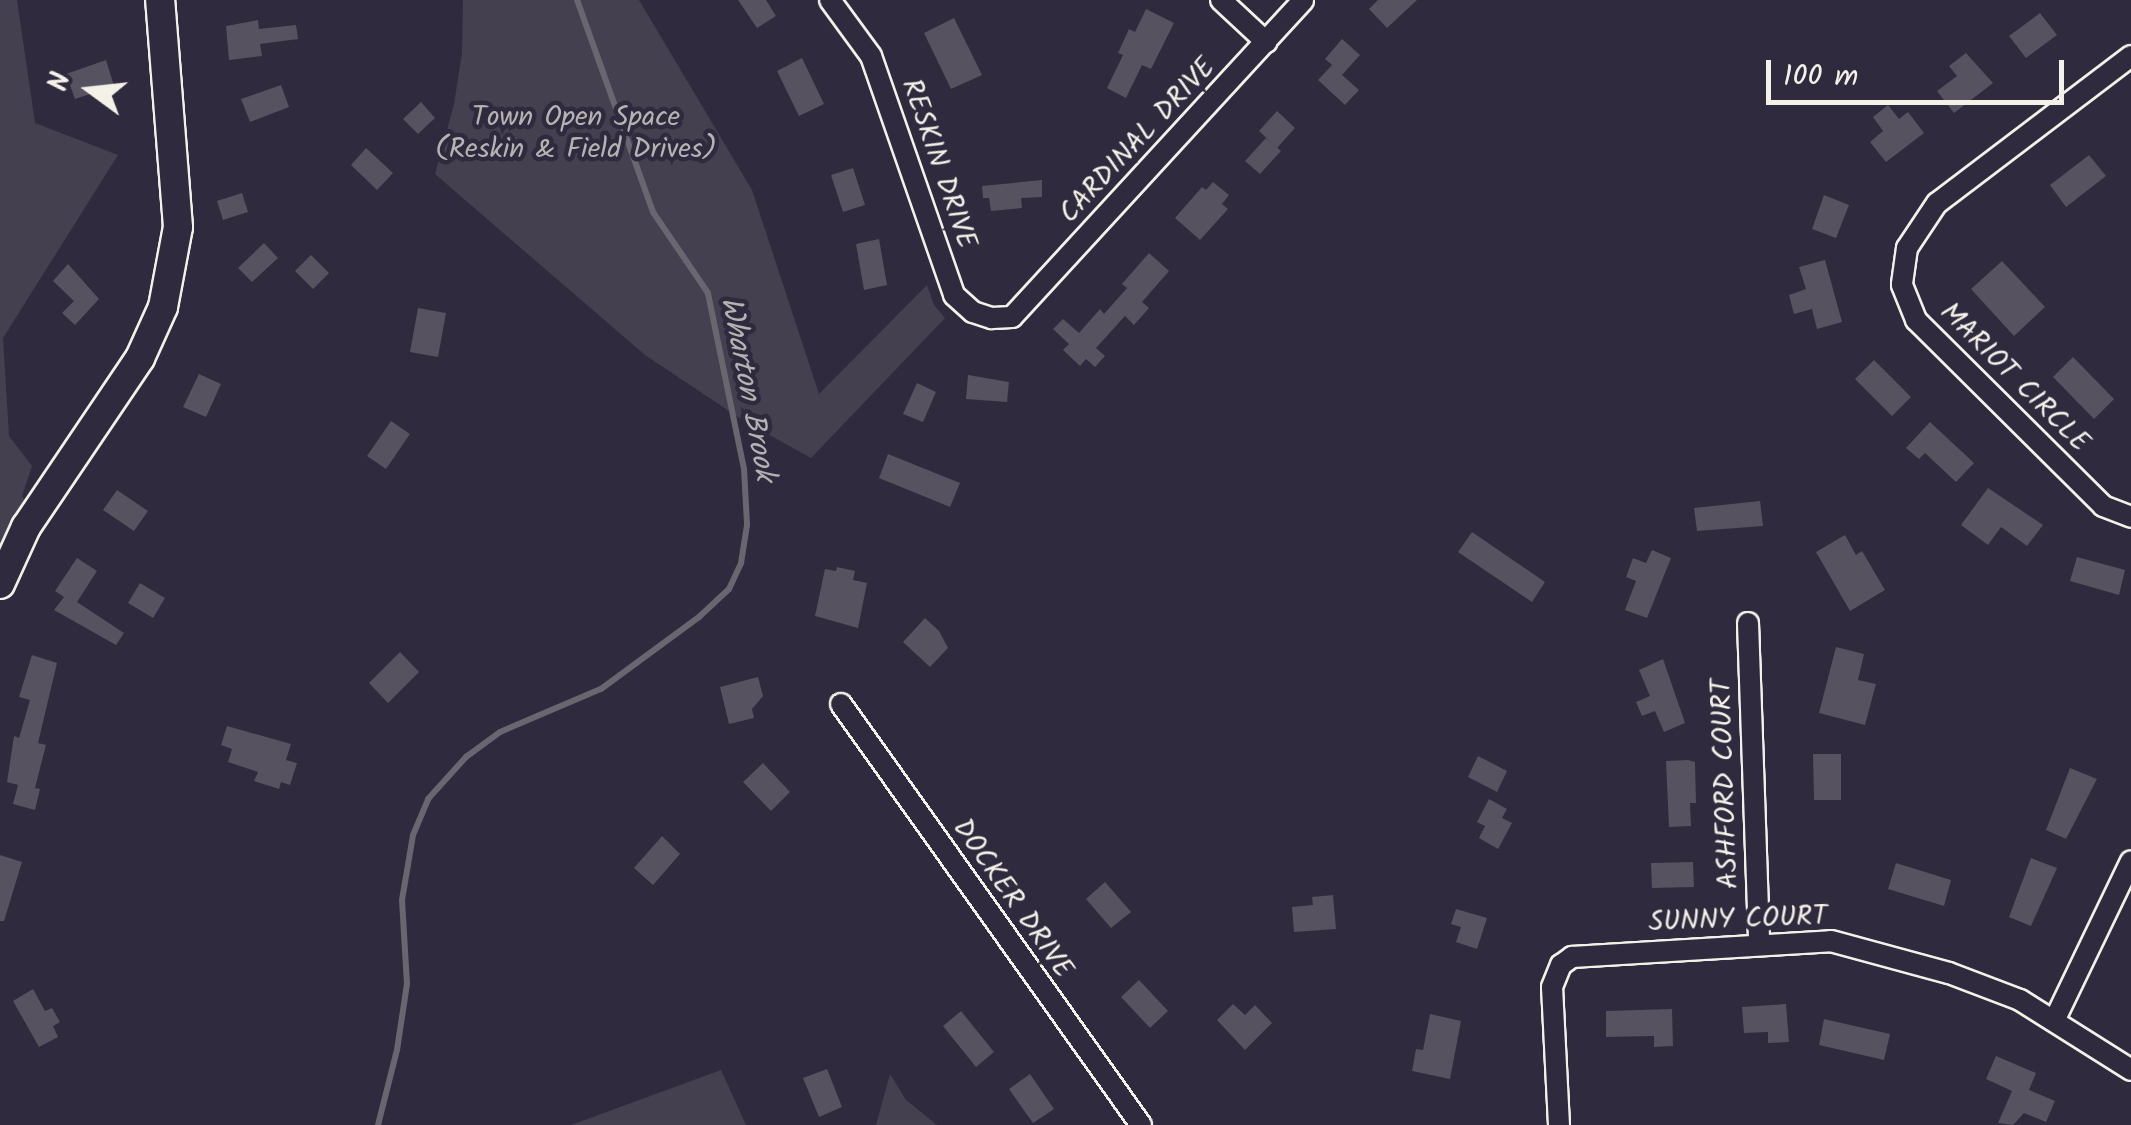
<!DOCTYPE html>
<style>
body{margin:0}
#map{position:relative;width:2131px;height:1125px;overflow:hidden;background:#2f2a3d;font-family:Kalam,sans-serif}
div>[style]{position:absolute}
.green>*{inset:0;background:#454050}
.stream>*{height:6px;margin:-3px;padding:0 3px;transform-origin:3px;border-radius:3px;background:#6a6670}
.building>*{inset:0;background:#56525f}
.roads{filter:drop-shadow(2px 0 #f4f1e8) drop-shadow(-2px 0 #f4f1e8) drop-shadow(0 2px #f4f1e8) drop-shadow(0 -2px #f4f1e8)}
.minor>*{height:20px;margin:-10px;padding:0 10px;transform-origin:10px;border-radius:10px;background:#2f2a3d}
.secondary>*{height:28px;margin:-14px;padding:0 14px;transform-origin:14px;border-radius:14px;background:#2f2a3d}
span{translate:-50% -50%;white-space:nowrap;text-align:center;line-height:1.15;-webkit-text-stroke:9px #2f2a3d;paint-order:stroke}
.park-label{font-size:28px;color:#b7b3b3}
.street-label{font-size:28px;color:#f4f1e8}
.water-label{font-size:30px;color:#b6b2b2;font-style:italic}
.north{position:absolute;left:40px;top:40px;width:100px;height:100px;-webkit-text-stroke:8px #2f2a3d;paint-order:stroke;rotate:285deg;font-size:28px;font-weight:700;line-height:40px;text-align:center;color:#f4f1e8}
.north::after{content:'';display:block;margin:auto;width:35px;height:45px;background:#f4f1e8;clip-path:polygon(50% 0,100% 100%,50% 72%,0 100%)}
.scale{position:absolute;left:1766px;top:60px;width:298px;height:45px;box-sizing:border-box;border:5px solid #f4f1e8;border-top:0;padding-left:12px;font-size:30px;line-height:35px;white-space:nowrap;color:#f4f1e8;-webkit-text-stroke:8px #2f2a3d;paint-order:stroke}
</style>
<div id="map">
<div class="green">
<i style="clip-path:polygon(0 0,17px 0,35px 123px,118px 155px,3px 338px,9px 436px,32px 466px,22px 496px,25px 500px,0 552px)"></i>
<i style="clip-path:polygon(463px 0,639px 0,752px 190px,819px 394px,927px 285px,934px 305px,945px 318px,811px 458px,741px 419px,645px 355px,435px 174px,454px 104px,462px 53px)"></i>
<i style="clip-path:polygon(721px 1070px,746px 1125px,571px 1125px)"></i>
<i style="clip-path:polygon(890px 1074px,906px 1100px,937px 1125px,876px 1125px)"></i>
</div>
<div class="stream">
<i style="left:378px;top:1125px;width:77px;rotate:-75.8deg"></i>
<i style="left:397px;top:1050px;width:67px;rotate:-81.4deg"></i>
<i style="left:407px;top:984px;width:84px;rotate:-93.4deg"></i>
<i style="left:402px;top:900px;width:66px;rotate:-80.4deg"></i>
<i style="left:413px;top:835px;width:39px;rotate:-67deg"></i>
<i style="left:428px;top:799px;width:57px;rotate:-47.9deg"></i>
<i style="left:466px;top:757px;width:42px;rotate:-36.3deg"></i>
<i style="left:500px;top:732px;width:110px;rotate:-23.1deg"></i>
<i style="left:601px;top:689px;width:122px;rotate:-36.3deg"></i>
<i style="left:699px;top:617px;width:41px;rotate:-43deg"></i>
<i style="left:729px;top:589px;width:29px;rotate:-65deg"></i>
<i style="left:741px;top:563px;width:39px;rotate:-81deg"></i>
<i style="left:747px;top:524px;width:55px;rotate:-93.1deg"></i>
<i style="left:744px;top:469px;width:180px;rotate:-101.6deg"></i>
<i style="left:708px;top:293px;width:98px;rotate:-124.2deg"></i>
<i style="left:653px;top:212px;width:225px;rotate:-109.7deg"></i>
</div>
<div class="building">
<i style="clip-path:polygon(738px 0,766px 0,776px 16px,757px 28px)"></i>
<i style="clip-path:polygon(1378px 0,1417px 0,1387px 28px,1369px 9px)"></i>
<i style="clip-path:polygon(1146px 9px,1174px 23px,1151px 69px,1142px 65px,1126px 98px,1107px 88px,1123px 55px,1118px 53px,1129px 29px,1135px 32px)"></i>
<i style="clip-path:polygon(2040px 13px,2057px 35px,2026px 58px,2009px 36px)"></i>
<i style="clip-path:polygon(954px 18px,982px 75px,951px 89px,924px 33px)"></i>
<i style="clip-path:polygon(258px 20px,259px 29px,296px 25px,298px 39px,260px 44px,262px 56px,229px 60px,226px 26px)"></i>
<i style="clip-path:polygon(1342px 39px,1360px 55px,1342px 75px,1359px 90px,1345px 105px,1318px 80px,1332px 65px,1325px 59px)"></i>
<i style="clip-path:polygon(1966px 53px,1993px 83px,1954px 113px,1937px 91px,1957px 76px,1949px 66px)"></i>
<i style="clip-path:polygon(802px 58px,824px 104px,799px 116px,777px 71px)"></i>
<i style="clip-path:polygon(106px 60px,114px 86px,75px 99px,66px 74px)"></i>
<i style="clip-path:polygon(281px 85px,289px 107px,250px 122px,241px 99px)"></i>
<i style="clip-path:polygon(421px 102px,435px 118px,418px 134px,403px 119px)"></i>
<i style="clip-path:polygon(1888px 105px,1899px 119px,1908px 112px,1924px 133px,1886px 162px,1870px 142px,1883px 131px,1873px 117px)"></i>
<i style="clip-path:polygon(1277px 111px,1295px 128px,1277px 148px,1259px 131px)"></i>
<i style="clip-path:polygon(1266px 138px,1281px 151px,1260px 174px,1245px 161px)"></i>
<i style="clip-path:polygon(366px 148px,393px 173px,377px 190px,351px 165px)"></i>
<i style="clip-path:polygon(2089px 155px,2106px 176px,2066px 207px,2050px 185px)"></i>
<i style="clip-path:polygon(853px 168px,865px 205px,843px 212px,831px 175px)"></i>
<i style="clip-path:polygon(1042px 180px,1042px 197px,1021px 198px,1022px 208px,991px 211px,989px 198px,983px 198px,982px 186px)"></i>
<i style="clip-path:polygon(1213px 182px,1229px 195px,1222px 204px,1228px 209px,1200px 240px,1175px 218px,1202px 187px,1206px 190px)"></i>
<i style="clip-path:polygon(242px 193px,248px 212px,223px 220px,217px 201px)"></i>
<i style="clip-path:polygon(1824px 195px,1849px 205px,1836px 238px,1812px 229px)"></i>
<i style="clip-path:polygon(879px 239px,887px 285px,864px 290px,856px 244px)"></i>
<i style="clip-path:polygon(264px 243px,278px 258px,252px 282px,238px 268px)"></i>
<i style="clip-path:polygon(1149px 253px,1169px 271px,1142px 302px,1149px 308px,1134px 325px,1125px 316px,1096px 348px,1105px 356px,1095px 367px,1086px 359px,1080px 366px,1063px 350px,1069px 344px,1053px 329px,1063px 319px,1079px 333px,1100px 309px,1104px 314px,1127px 288px,1122px 284px)"></i>
<i style="clip-path:polygon(311px 255px,329px 273px,313px 289px,295px 271px)"></i>
<i style="clip-path:polygon(1825px 260px,1842px 322px,1817px 329px,1812px 309px,1794px 314px,1789px 295px,1806px 289px,1799px 267px)"></i>
<i style="clip-path:polygon(2002px 261px,2045px 307px,2014px 336px,1971px 289px)"></i>
<i style="clip-path:polygon(68px 264px,99px 299px,75px 325px,62px 313px,74px 301px,53px 281px)"></i>
<i style="clip-path:polygon(418px 308px,446px 313px,438px 357px,410px 352px)"></i>
<i style="clip-path:polygon(2073px 357px,2114px 399px,2094px 419px,2053px 377px)"></i>
<i style="clip-path:polygon(1874px 360px,1911px 397px,1892px 416px,1855px 379px)"></i>
<i style="clip-path:polygon(199px 374px,221px 384px,206px 417px,183px 407px)"></i>
<i style="clip-path:polygon(968px 375px,1009px 382px,1007px 402px,966px 399px)"></i>
<i style="clip-path:polygon(917px 383px,936px 392px,923px 422px,903px 414px)"></i>
<i style="clip-path:polygon(391px 421px,410px 434px,386px 469px,367px 456px)"></i>
<i style="clip-path:polygon(1930px 422px,1974px 463px,1956px 482px,1925px 453px,1919px 459px,1906px 448px)"></i>
<i style="clip-path:polygon(888px 454px,960px 483px,950px 507px,879px 478px)"></i>
<i style="clip-path:polygon(1988px 488px,2043px 525px,2027px 546px,2001px 527px,1988px 545px,1961px 525px)"></i>
<i style="clip-path:polygon(117px 490px,148px 511px,134px 531px,103px 510px)"></i>
<i style="clip-path:polygon(1760px 501px,1763px 526px,1697px 531px,1694px 508px)"></i>
<i style="clip-path:polygon(1472px 532px,1545px 582px,1532px 602px,1458px 552px)"></i>
<i style="clip-path:polygon(1845px 535px,1856px 555px,1862px 551px,1885px 590px,1850px 611px,1816px 552px)"></i>
<i style="clip-path:polygon(1652px 550px,1671px 558px,1647px 618px,1625px 610px,1636px 581px,1626px 577px,1633px 558px,1646px 563px)"></i>
<i style="clip-path:polygon(2077px 557px,2125px 570px,2119px 595px,2070px 581px)"></i>
<i style="clip-path:polygon(77px 558px,97px 571px,77px 602px,124px 633px,116px 645px,54px 610px,64px 597px,55px 591px)"></i>
<i style="clip-path:polygon(837px 567px,855px 571px,853px 580px,867px 583px,858px 628px,815px 616px,825px 569px,836px 571px)"></i>
<i style="clip-path:polygon(140px 583px,165px 598px,153px 618px,128px 603px)"></i>
<i style="clip-path:polygon(925px 618px,939px 631px,948px 648px,930px 667px,903px 642px)"></i>
<i style="clip-path:polygon(1836px 647px,1864px 654px,1858px 680px,1876px 684px,1865px 725px,1819px 713px)"></i>
<i style="clip-path:polygon(400px 652px,419px 672px,388px 703px,369px 683px)"></i>
<i style="clip-path:polygon(32px 655px,57px 663px,38px 743px,46px 745px,35px 788px,40px 789px,35px 810px,13px 804px,18px 785px,7px 782px,14px 736px,19px 738px,30px 700px,19px 697px)"></i>
<i style="clip-path:polygon(1663px 659px,1685px 723px,1664px 732px,1655px 711px,1642px 716px,1636px 702px,1650px 696px,1639px 670px)"></i>
<i style="clip-path:polygon(758px 677px,763px 696px,752px 709px,754px 718px,729px 724px,720px 687px)"></i>
<i style="clip-path:polygon(227px 726px,291px 744px,286px 760px,297px 763px,290px 785px,281px 782px,279px 789px,254px 781px,258px 772px,228px 762px,232px 749px,221px 745px)"></i>
<i style="clip-path:polygon(1813px 754px,1841px 754px,1841px 800px,1814px 800px)"></i>
<i style="clip-path:polygon(1478px 756px,1507px 771px,1497px 792px,1468px 777px)"></i>
<i style="clip-path:polygon(1688px 760px,1695px 762px,1696px 803px,1690px 803px,1691px 826px,1669px 827px,1666px 761px)"></i>
<i style="clip-path:polygon(763px 763px,790px 792px,771px 811px,743px 782px)"></i>
<i style="clip-path:polygon(2070px 768px,2097px 779px,2066px 839px,2046px 830px)"></i>
<i style="clip-path:polygon(1489px 799px,1507px 809px,1502px 818px,1512px 823px,1498px 849px,1479px 838px,1485px 826px,1477px 822px)"></i>
<i style="clip-path:polygon(662px 836px,680px 854px,653px 885px,634px 868px)"></i>
<i style="clip-path:polygon(0 855px,22px 862px,4px 921px,0 921px)"></i>
<i style="clip-path:polygon(2031px 858px,2057px 868px,2031px 926px,2009px 917px)"></i>
<i style="clip-path:polygon(1693px 862px,1694px 887px,1652px 888px,1651px 863px)"></i>
<i style="clip-path:polygon(1896px 863px,1951px 880px,1944px 906px,1888px 889px)"></i>
<i style="clip-path:polygon(1105px 882px,1131px 912px,1111px 928px,1086px 899px)"></i>
<i style="clip-path:polygon(1333px 895px,1336px 929px,1294px 932px,1292px 907px,1313px 905px,1312px 897px)"></i>
<i style="clip-path:polygon(1456px 909px,1487px 918px,1477px 949px,1456px 942px,1461px 927px,1451px 924px)"></i>
<i style="clip-path:polygon(1139px 980px,1168px 1011px,1150px 1028px,1121px 997px)"></i>
<i style="clip-path:polygon(33px 989px,45px 1011px,52px 1008px,60px 1022px,53px 1026px,58px 1037px,39px 1047px,13px 1001px)"></i>
<i style="clip-path:polygon(1233px 1004px,1245px 1015px,1255px 1005px,1272px 1023px,1245px 1050px,1217px 1020px)"></i>
<i style="clip-path:polygon(1786px 1004px,1789px 1042px,1768px 1043px,1768px 1032px,1744px 1033px,1742px 1007px)"></i>
<i style="clip-path:polygon(1672px 1009px,1673px 1046px,1654px 1047px,1654px 1036px,1606px 1037px,1606px 1011px)"></i>
<i style="clip-path:polygon(961px 1011px,994px 1052px,976px 1067px,943px 1026px)"></i>
<i style="clip-path:polygon(1430px 1014px,1461px 1021px,1450px 1079px,1412px 1071px,1416px 1049px,1423px 1050px)"></i>
<i style="clip-path:polygon(1824px 1019px,1890px 1034px,1884px 1060px,1819px 1045px)"></i>
<i style="clip-path:polygon(1996px 1056px,2036px 1073px,2029px 1090px,2055px 1101px,2046px 1122px,2024px 1113px,2013px 1125px,1998px 1123px,2012px 1091px,1986px 1079px)"></i>
<i style="clip-path:polygon(827px 1069px,842px 1107px,819px 1117px,803px 1078px)"></i>
<i style="clip-path:polygon(1030px 1074px,1054px 1109px,1033px 1123px,1009px 1089px)"></i>
</div>
<div class="roads">
<div class="minor">
<i style="left:830px;top:0;width:69px;rotate:53.8deg"></i>
<i style="left:871px;top:56px;width:253px;rotate:70.8deg"></i>
<i style="left:954px;top:295px;width:25px;rotate:42deg"></i>
<i style="left:973px;top:312px;width:20px;rotate:18deg"></i>
<i style="left:992px;top:318px;width:20px;rotate:-3deg"></i>
<i style="left:1012px;top:317px;width:430px;rotate:-47.4deg"></i>
<i style="left:1221px;top:0;width:62px;rotate:43deg"></i>
<i style="left:2131px;top:56px;width:243px;rotate:142.8deg"></i>
<i style="left:1937px;top:203px;width:54px;rotate:123.7deg"></i>
<i style="left:1907px;top:248px;width:37px;rotate:98deg"></i>
<i style="left:1902px;top:285px;width:38px;rotate:68deg"></i>
<i style="left:1916px;top:320px;width:264px;rotate:44.8deg"></i>
<i style="left:2103px;top:506px;width:30px;rotate:21deg"></i>
<i style="left:1748px;top:623px;width:320px;rotate:88deg"></i>
<i style="left:841px;top:704px;width:517px;rotate:54.53deg"></i>
<i style="left:2055px;top:1019px;width:175px;rotate:-64.3deg"></i>
<i style="left:1559px;top:1125px;width:138px;rotate:-92.9deg"></i>
<i style="left:1552px;top:987px;width:24px;rotate:-68deg"></i>
<i style="left:1561px;top:965px;width:14px;rotate:-36deg"></i>
<i style="left:1572px;top:957px;width:259px;rotate:-3.5deg"></i>
<i style="left:1831px;top:941px;width:122px;rotate:15.2deg"></i>
<i style="left:1949px;top:973px;width:76px;rotate:20.8deg"></i>
<i style="left:2020px;top:1000px;width:131px;rotate:32.2deg"></i>
</div>
<div class="secondary">
<i style="left:0;top:584px;width:63px;rotate:-65.5deg"></i>
<i style="left:26px;top:527px;width:204px;rotate:-56deg"></i>
<i style="left:140px;top:358px;width:56px;rotate:-65.7deg"></i>
<i style="left:163px;top:307px;width:81px;rotate:-79.4deg"></i>
<i style="left:178px;top:227px;width:228px;rotate:-94.5deg"></i>
</div>
</div>
<div class="park-label">
<span style="left:576px;top:134px">Town Open Space<br>(Reskin &amp; Field Drives)</span>
</div>
<div class="street-label">
<span style="left:1138px;top:141px;rotate:-47deg">CARDINAL DRIVE</span>
<span style="left:938px;top:164px;rotate:71deg">RESKIN DRIVE</span>
<span style="left:2014px;top:378px;rotate:45deg">MARIOT CIRCLE</span>
<span style="left:1726px;top:784px;rotate:-92deg">ASHFORD COURT</span>
<span style="left:1012px;top:899px;rotate:55deg">DOCKER DRIVE</span>
<span style="left:1738px;top:920px;rotate:-2deg">SUNNY COURT</span>
</div>
<div class="water-label">
<span style="left:747px;top:389px;rotate:79deg">Wharton Brook</span>
</div>
<div class="north">N</div>
<div class="scale">100 m</div>
</div>
